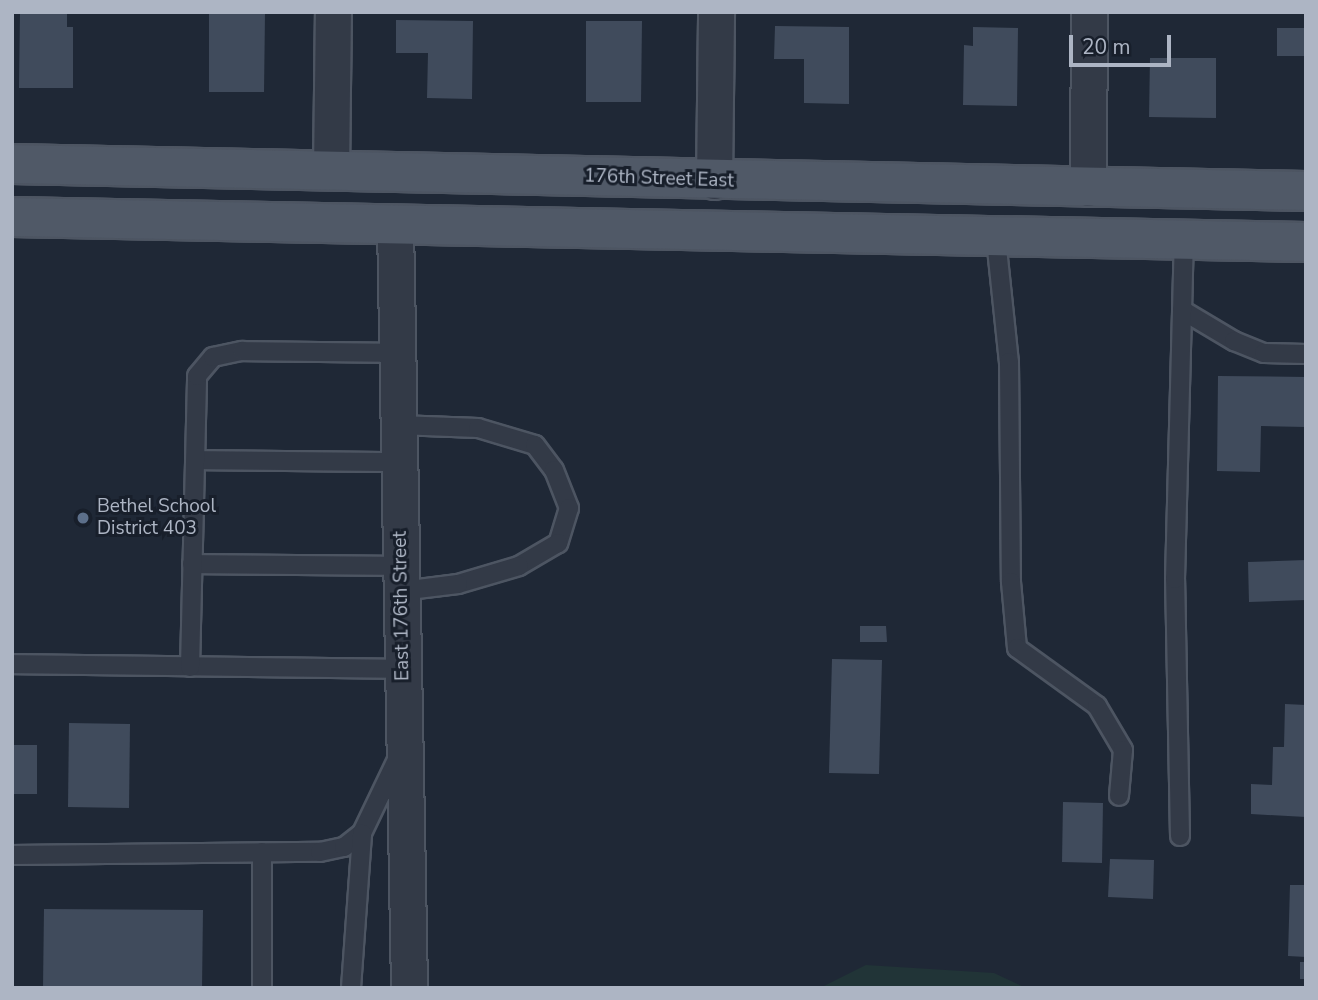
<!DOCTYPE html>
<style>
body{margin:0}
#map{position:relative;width:1318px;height:1000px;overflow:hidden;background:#1f2836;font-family:"Nunito Sans",sans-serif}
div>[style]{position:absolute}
.green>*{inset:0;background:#213437}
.building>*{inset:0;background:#404b5c}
.roads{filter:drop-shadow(2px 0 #4d5562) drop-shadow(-2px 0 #4d5562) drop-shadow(0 2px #4d5562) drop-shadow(0 -2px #4d5562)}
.service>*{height:18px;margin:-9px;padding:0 9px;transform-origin:9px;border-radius:9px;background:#333a47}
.minor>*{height:35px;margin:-17.5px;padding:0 17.5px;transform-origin:17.5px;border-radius:17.5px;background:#333a47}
.primary>*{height:38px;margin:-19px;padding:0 19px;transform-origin:19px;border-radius:19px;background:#505967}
.dots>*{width:19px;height:19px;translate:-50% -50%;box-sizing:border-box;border:4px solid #181f2b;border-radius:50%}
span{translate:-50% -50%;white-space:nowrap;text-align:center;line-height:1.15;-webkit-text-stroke:6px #181f2b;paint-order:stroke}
.street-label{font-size:19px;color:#adb5c4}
.poi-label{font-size:19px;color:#adb5c4}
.left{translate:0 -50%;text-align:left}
.frame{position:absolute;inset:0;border:14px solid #adb5c4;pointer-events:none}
.scale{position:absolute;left:1069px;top:35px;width:102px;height:32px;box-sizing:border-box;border:4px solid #adb5c4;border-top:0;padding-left:9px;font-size:21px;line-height:24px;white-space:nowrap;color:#adb5c4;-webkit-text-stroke:5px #181f2b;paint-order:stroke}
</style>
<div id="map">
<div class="green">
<i style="clip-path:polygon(866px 965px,994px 973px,1026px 988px,820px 988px)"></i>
</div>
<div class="building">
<i style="clip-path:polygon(20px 12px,67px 12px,67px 27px,73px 27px,73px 88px,19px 88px)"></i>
<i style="clip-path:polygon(209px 13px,265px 13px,264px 92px,209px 92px)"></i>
<i style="clip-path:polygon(396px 20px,473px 21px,472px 99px,427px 98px,428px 53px,396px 53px)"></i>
<i style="clip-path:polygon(586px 21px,642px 21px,641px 102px,586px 102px)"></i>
<i style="clip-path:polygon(775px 26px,849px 27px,849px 104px,804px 103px,804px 59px,774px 59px)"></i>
<i style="clip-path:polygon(973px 27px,1018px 28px,1017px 106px,963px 105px,964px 45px,973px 46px)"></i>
<i style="clip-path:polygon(1277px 28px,1306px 28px,1306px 56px,1277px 56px)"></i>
<i style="clip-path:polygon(1150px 58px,1216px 58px,1216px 118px,1149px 117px)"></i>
<i style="clip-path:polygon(1218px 376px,1306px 377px,1306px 427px,1261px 426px,1260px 472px,1217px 471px)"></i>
<i style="clip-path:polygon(1306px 560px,1306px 600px,1249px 602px,1248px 562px)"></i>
<i style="clip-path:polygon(860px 626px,886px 626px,887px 642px,860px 642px)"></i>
<i style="clip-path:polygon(832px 659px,882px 660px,879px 774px,829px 773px)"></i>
<i style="clip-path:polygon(1285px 704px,1306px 705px,1306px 817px,1251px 814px,1251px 784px,1272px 785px,1273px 747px,1284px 747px)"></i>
<i style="clip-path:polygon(69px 723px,130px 724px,129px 808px,68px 807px)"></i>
<i style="clip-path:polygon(12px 745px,37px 745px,37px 794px,12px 794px)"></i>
<i style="clip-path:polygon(1063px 802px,1103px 803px,1102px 863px,1062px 862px)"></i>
<i style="clip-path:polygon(1110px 859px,1154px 860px,1153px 899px,1108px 897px)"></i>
<i style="clip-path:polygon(1290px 885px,1306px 885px,1306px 957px,1288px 956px)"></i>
<i style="clip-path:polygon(44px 909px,203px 910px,202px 988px,43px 988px)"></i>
<i style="clip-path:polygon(1300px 962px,1306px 962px,1306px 979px,1300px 979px)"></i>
</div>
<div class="roads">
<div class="service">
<i style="left:996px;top:239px;width:124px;rotate:84deg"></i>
<i style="left:1009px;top:362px;width:220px;rotate:89.5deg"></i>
<i style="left:1011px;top:582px;width:66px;rotate:84.8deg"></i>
<i style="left:1017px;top:648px;width:99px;rotate:35.9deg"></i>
<i style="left:1097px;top:706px;width:51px;rotate:59.4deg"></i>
<i style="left:1123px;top:750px;width:46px;rotate:95deg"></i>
<i style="left:1182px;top:310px;width:61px;rotate:30.8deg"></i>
<i style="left:1234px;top:341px;width:32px;rotate:22deg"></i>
<i style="left:1264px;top:353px;width:42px;rotate:1.4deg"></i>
<i style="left:398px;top:425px;width:80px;rotate:2.1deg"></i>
<i style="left:478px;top:428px;width:59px;rotate:16.6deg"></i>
<i style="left:535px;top:445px;width:31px;rotate:53deg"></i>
<i style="left:554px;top:470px;width:41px;rotate:68.5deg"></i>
<i style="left:569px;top:508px;width:37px;rotate:107deg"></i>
<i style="left:558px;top:543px;width:45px;rotate:149.5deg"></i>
<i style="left:519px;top:566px;width:64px;rotate:163.6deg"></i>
<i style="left:458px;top:584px;width:56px;rotate:172.9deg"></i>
<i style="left:196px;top:460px;width:203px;rotate:0.6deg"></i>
<i style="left:192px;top:564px;width:209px;rotate:0.5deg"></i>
<i style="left:12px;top:664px;width:391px;rotate:0.7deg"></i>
<i style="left:190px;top:667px;width:291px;rotate:-88.6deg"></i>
<i style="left:197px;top:376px;width:25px;rotate:-50deg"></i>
<i style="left:213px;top:357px;width:30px;rotate:-12deg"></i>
<i style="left:242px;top:351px;width:155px;rotate:0.7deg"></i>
<i style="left:1180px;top:836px;width:257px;rotate:-91.1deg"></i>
<i style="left:1175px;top:579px;width:337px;rotate:-88.5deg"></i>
<i style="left:12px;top:855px;width:308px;rotate:-0.6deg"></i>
<i style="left:320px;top:852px;width:25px;rotate:-12deg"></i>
<i style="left:344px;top:847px;width:23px;rotate:-38deg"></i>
<i style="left:362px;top:833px;width:79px;rotate:-64.4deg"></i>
<i style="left:262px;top:988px;width:136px;rotate:-90deg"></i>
<i style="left:351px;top:988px;width:155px;rotate:-85.9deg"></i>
</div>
<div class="minor">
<i style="left:331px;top:171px;width:159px;rotate:-89.3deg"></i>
<i style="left:714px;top:181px;width:169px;rotate:-89.3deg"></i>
<i style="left:1088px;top:188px;width:176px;rotate:-89.7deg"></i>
<i style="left:395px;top:224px;width:764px;rotate:88.95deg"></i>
</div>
<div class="primary">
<i style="left:12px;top:164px;width:1294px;rotate:1.2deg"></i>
<i style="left:12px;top:217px;width:1294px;rotate:1.11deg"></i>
</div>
</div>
<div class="dots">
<i style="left:83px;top:518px;background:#5c6f8a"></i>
</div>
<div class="street-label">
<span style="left:659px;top:179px;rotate:2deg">176th Street East</span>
<span style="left:402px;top:606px;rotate:-91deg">East 176th Street</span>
</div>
<div class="poi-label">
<span class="left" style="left:97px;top:518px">Bethel School<br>District 403</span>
</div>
<div class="frame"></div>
<div class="scale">20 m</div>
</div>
